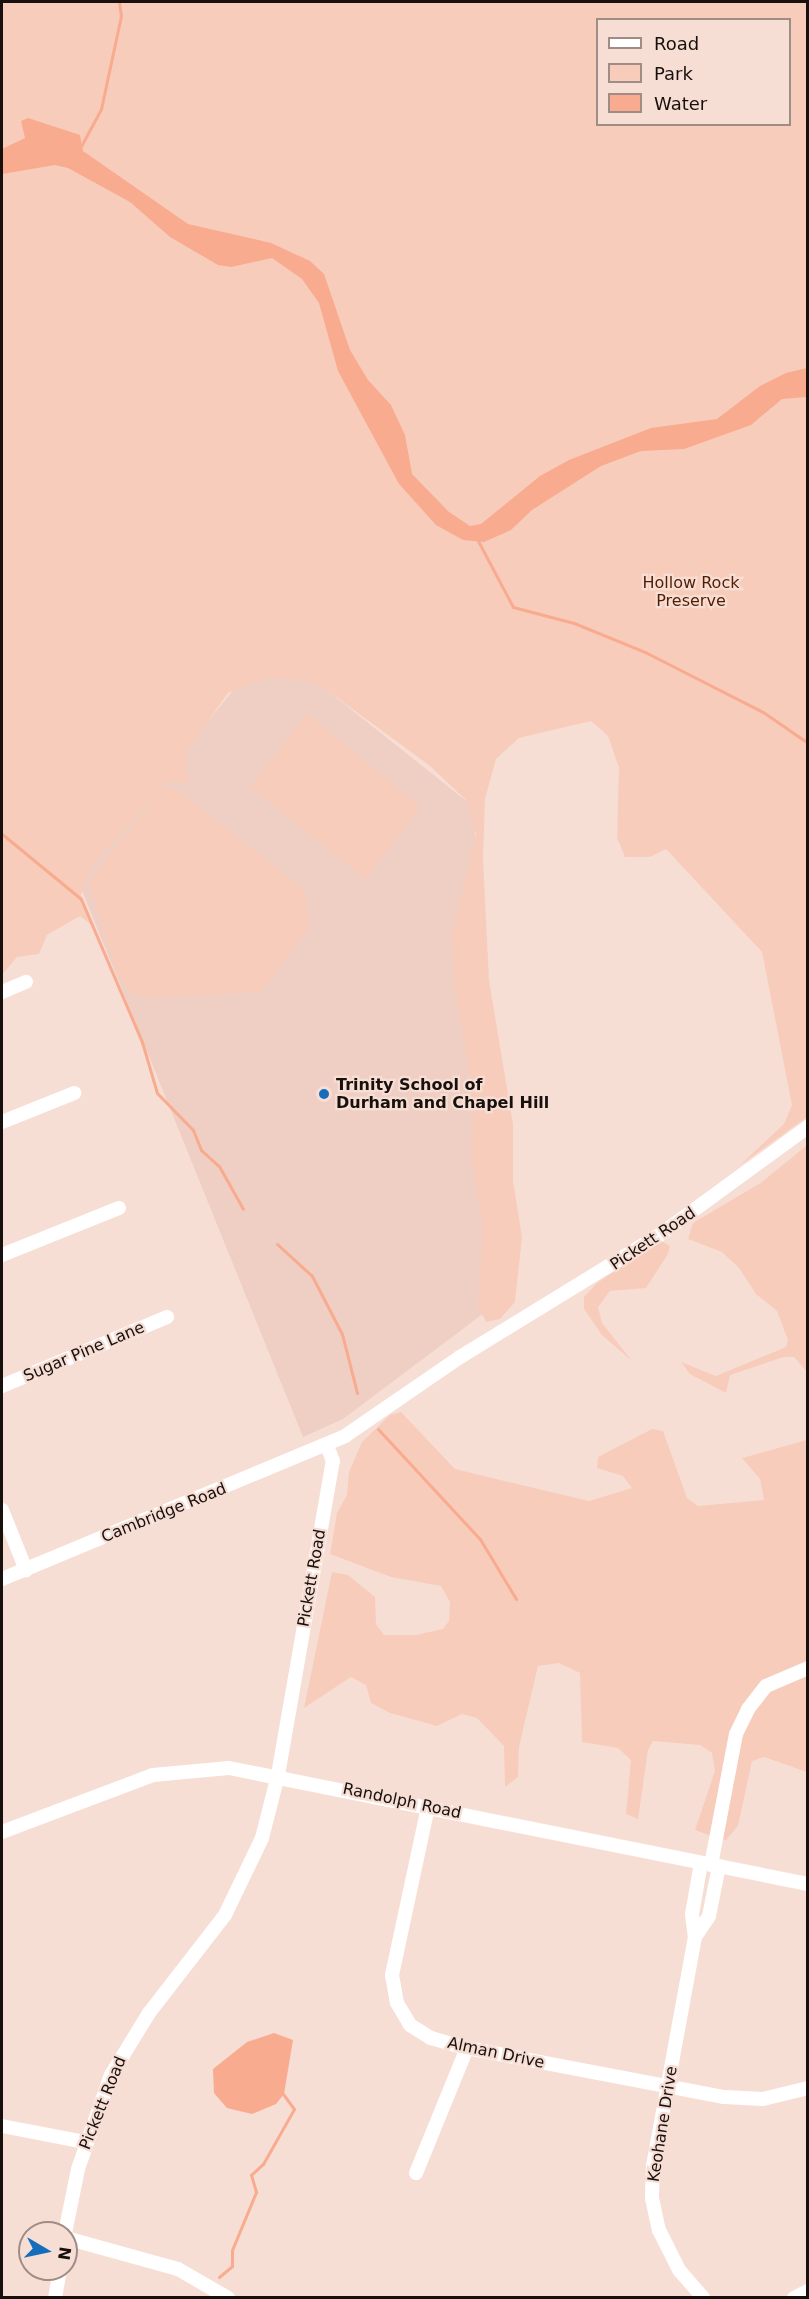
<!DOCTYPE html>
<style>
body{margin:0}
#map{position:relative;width:809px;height:2299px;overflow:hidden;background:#f7ded5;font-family:"DejaVu Sans",sans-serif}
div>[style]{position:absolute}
.built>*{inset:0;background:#efcfc3}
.green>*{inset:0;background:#f8ccbb}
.water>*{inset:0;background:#f8ab8f}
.stream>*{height:3px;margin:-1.5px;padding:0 1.5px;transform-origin:1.5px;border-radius:1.5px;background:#f8ab8f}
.minor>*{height:14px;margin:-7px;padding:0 7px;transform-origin:7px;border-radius:7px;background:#fff}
.dots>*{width:16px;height:16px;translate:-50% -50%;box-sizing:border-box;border:3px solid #f7ded5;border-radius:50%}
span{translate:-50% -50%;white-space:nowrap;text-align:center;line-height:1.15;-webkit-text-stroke:4.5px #f7ded5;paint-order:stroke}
.park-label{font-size:16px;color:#541b02}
.poi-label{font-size:16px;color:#18100d;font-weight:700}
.left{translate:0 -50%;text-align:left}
.street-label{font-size:16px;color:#18100d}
.frame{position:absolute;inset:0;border:3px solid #18100d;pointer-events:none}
.legend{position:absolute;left:596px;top:18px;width:195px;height:108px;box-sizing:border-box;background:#f7ded5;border:2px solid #9e8c85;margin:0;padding:8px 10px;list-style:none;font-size:18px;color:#18100d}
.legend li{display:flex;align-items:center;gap:12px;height:30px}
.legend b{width:30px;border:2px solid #9e8c85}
.north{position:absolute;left:18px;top:2221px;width:60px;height:60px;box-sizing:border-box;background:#f7ded5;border:2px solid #9e8c85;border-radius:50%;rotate:99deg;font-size:16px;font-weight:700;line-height:24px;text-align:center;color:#18100d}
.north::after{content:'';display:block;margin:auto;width:21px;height:27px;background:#166dbb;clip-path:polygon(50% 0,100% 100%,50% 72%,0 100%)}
</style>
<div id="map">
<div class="built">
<i style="clip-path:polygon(299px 668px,474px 807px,492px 1307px,343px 1419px,303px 1437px,78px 881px,248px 672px)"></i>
</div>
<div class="green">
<i style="clip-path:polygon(evenodd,2px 2px,807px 2px,807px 1117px,739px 1166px,784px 1124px,792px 1105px,762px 952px,666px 849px,650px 857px,625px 857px,617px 838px,619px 768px,608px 736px,591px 721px,519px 738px,496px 759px,485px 799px,483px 858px,489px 980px,513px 1124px,513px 1181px,522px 1237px,515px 1302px,500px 1319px,486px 1322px,478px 1305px,483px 1229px,471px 1154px,474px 1101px,453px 974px,452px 934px,476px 834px,467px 801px,430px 766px,321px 686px,294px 678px,266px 678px,228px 693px,185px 754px,188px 783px,169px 781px,89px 869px,81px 895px,94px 927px,80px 916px,47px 935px,39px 954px,17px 957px,2px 975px,2px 2px,598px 20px,790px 20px,790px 124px,598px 124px,598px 20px)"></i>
<i style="clip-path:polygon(307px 714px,420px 806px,366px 879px,250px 787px)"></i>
<i style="clip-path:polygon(174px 788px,305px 890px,309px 928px,260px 992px,148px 997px,134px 994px,117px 974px,89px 882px,161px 790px)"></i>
<i style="clip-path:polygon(807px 1145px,807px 1372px,794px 1357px,784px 1357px,730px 1375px,726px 1393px,690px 1374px,681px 1362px,716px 1376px,786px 1347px,788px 1340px,777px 1311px,756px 1294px,739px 1268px,722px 1252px,688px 1239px,693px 1223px,762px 1182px)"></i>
<i style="clip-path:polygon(661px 1241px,670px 1246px,668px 1254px,646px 1288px,610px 1291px,598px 1307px,602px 1323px,632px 1361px,602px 1335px,584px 1309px,584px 1297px,597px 1283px)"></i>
<i style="clip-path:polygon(401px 1412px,455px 1469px,589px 1501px,632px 1488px,623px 1476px,597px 1468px,598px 1457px,652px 1429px,663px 1431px,687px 1498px,698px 1506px,764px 1500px,760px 1479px,742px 1458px,807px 1440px,807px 1772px,764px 1757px,752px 1761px,738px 1826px,726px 1840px,713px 1837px,695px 1830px,715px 1771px,712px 1753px,700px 1745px,653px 1741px,648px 1750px,638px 1819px,626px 1814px,631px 1760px,618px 1748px,582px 1742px,580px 1673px,559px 1663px,538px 1666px,519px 1747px,518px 1777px,505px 1787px,504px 1746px,477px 1718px,462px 1714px,437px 1726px,390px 1713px,371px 1703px,366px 1685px,351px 1677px,304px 1708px,332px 1572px,348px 1575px,375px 1597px,376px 1624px,384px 1635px,416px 1635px,443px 1629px,449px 1621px,450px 1602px,441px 1586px,391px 1577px,330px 1554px,337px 1513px,347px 1495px,349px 1472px,362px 1442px,390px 1415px)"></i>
</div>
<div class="water">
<i style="clip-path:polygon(28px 118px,80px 135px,83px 151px,188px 224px,271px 243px,310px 261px,324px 274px,350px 350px,368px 380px,391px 405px,405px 435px,412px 474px,449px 512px,470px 526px,481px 524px,540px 476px,569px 460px,651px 428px,717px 419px,760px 386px,786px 373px,807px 368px,807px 397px,782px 399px,751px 425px,684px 449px,641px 451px,601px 466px,532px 510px,511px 530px,484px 542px,463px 540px,436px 525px,399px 484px,338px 371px,319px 303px,302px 279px,272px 258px,231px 267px,218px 265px,170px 237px,130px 202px,68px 168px,55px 165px,2px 174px,2px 149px,25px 138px,21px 121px)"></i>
<i style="clip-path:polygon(274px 2033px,293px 2040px,284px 2094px,276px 2104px,252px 2114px,227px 2108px,214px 2093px,213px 2069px,247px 2042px)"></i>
</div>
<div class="stream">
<i style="left:80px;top:148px;width:44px;rotate:-61.7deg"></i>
<i style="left:101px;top:109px;width:95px;rotate:-77.9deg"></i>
<i style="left:121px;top:16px;width:14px;rotate:-98deg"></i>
<i style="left:477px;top:539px;width:77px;rotate:62.1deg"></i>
<i style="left:513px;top:607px;width:63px;rotate:14.7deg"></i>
<i style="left:574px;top:623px;width:77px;rotate:22.2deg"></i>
<i style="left:645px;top:652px;width:132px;rotate:27deg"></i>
<i style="left:763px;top:712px;width:55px;rotate:34.6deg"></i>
<i style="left:2px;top:834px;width:102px;rotate:39.4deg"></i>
<i style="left:81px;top:899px;width:155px;rotate:66.9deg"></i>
<i style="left:142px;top:1042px;width:53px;rotate:73.6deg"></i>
<i style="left:157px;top:1093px;width:52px;rotate:45.8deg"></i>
<i style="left:193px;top:1130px;width:22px;rotate:68deg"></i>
<i style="left:201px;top:1150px;width:24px;rotate:42deg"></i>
<i style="left:219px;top:1166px;width:49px;rotate:60.8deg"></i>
<i style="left:277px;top:1244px;width:47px;rotate:42.4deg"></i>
<i style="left:312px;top:1276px;width:65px;rotate:62.7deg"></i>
<i style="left:342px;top:1334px;width:61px;rotate:75.7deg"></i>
<i style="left:378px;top:1429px;width:150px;rotate:47.2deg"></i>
<i style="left:480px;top:1539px;width:70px;rotate:59deg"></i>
<i style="left:219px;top:2277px;width:17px;rotate:-40deg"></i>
<i style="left:232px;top:2266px;width:16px;rotate:-90deg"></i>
<i style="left:232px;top:2250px;width:63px;rotate:-67.5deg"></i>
<i style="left:256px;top:2192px;width:18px;rotate:-106deg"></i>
<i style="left:251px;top:2175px;width:16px;rotate:-43deg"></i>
<i style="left:263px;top:2164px;width:63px;rotate:-60.6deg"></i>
<i style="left:294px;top:2109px;width:19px;rotate:-126deg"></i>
</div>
<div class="minor">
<i style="left:2px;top:992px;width:26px;rotate:-23deg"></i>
<i style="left:2px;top:1122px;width:78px;rotate:-21.9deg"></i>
<i style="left:2px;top:1255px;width:126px;rotate:-21.9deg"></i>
<i style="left:2px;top:1386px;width:179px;rotate:-22.7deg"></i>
<i style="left:2px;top:1510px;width:65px;rotate:68.2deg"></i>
<i style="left:2px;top:1579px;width:372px;rotate:-22.6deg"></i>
<i style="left:345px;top:1436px;width:140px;rotate:-34.5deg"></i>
<i style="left:460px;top:1357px;width:236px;rotate:-31.5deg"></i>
<i style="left:661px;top:1234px;width:182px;rotate:-36.1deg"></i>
<i style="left:428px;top:1807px;width:172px;rotate:102.1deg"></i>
<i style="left:392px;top:1975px;width:28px;rotate:80deg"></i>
<i style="left:397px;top:2003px;width:26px;rotate:59deg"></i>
<i style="left:410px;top:2025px;width:25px;rotate:32deg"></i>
<i style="left:431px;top:2038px;width:37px;rotate:16deg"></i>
<i style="left:467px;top:2048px;width:262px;rotate:10.8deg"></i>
<i style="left:724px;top:2097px;width:39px;rotate:3deg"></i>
<i style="left:763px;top:2099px;width:46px;rotate:-13.7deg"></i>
<i style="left:2px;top:1832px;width:161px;rotate:-20.7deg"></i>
<i style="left:153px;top:1775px;width:76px;rotate:-5.3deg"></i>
<i style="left:229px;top:1768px;width:591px;rotate:11.33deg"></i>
<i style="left:701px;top:1863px;width:52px;rotate:100deg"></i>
<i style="left:692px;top:1914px;width:23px;rotate:83deg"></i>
<i style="left:695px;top:1937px;width:233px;rotate:100.4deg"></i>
<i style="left:653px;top:2166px;width:32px;rotate:92deg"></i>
<i style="left:652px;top:2198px;width:33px;rotate:78deg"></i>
<i style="left:659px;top:2230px;width:45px;rotate:63.4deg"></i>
<i style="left:679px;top:2270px;width:37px;rotate:49deg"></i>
<i style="left:711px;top:1865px;width:133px;rotate:-79.2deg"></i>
<i style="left:736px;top:1734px;width:28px;rotate:-64deg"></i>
<i style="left:748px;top:1709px;width:29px;rotate:-52deg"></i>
<i style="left:766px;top:1686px;width:46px;rotate:-23.2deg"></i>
<i style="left:695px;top:1937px;width:25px;rotate:-56deg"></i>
<i style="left:709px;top:1916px;width:51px;rotate:-78.7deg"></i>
<i style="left:2px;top:2126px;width:85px;rotate:10.9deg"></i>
<i style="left:416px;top:2173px;width:135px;rotate:-67.8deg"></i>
<i style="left:65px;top:2233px;width:65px;rotate:-78.5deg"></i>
<i style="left:78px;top:2169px;width:100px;rotate:-70.7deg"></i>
<i style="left:111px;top:2075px;width:73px;rotate:-58.5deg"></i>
<i style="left:149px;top:2013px;width:124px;rotate:-52.2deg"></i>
<i style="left:225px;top:1915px;width:85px;rotate:-64.3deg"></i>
<i style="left:262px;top:1838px;width:65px;rotate:-75.7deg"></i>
<i style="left:278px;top:1775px;width:319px;rotate:-80.1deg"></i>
<i style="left:333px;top:1461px;width:16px;rotate:-112deg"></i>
<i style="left:66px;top:2238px;width:116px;rotate:15.5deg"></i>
<i style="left:178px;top:2269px;width:58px;rotate:30.1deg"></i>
<i style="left:55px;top:2298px;width:29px;rotate:-80deg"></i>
<i style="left:794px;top:2298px;width:16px;rotate:-27deg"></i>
</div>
<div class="dots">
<i style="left:324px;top:1094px;background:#166dbb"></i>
</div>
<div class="park-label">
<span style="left:691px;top:592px">Hollow Rock<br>Preserve</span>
</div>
<div class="poi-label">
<span class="left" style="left:336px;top:1094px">Trinity School of<br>Durham and Chapel Hill</span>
</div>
<div class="street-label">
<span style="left:653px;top:1239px;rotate:-34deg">Pickett Road</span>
<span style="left:84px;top:1352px;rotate:-23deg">Sugar Pine Lane</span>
<span style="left:164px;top:1513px;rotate:-22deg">Cambridge Road</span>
<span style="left:312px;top:1578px;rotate:-80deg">Pickett Road</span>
<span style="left:402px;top:1801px;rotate:12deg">Randolph Road</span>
<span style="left:496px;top:2053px;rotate:12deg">Alman Drive</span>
<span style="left:103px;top:2103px;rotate:-68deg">Pickett Road</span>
<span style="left:663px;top:2124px;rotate:-81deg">Keohane Drive</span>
</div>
<div class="frame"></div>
<ul class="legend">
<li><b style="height:8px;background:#fff"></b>Road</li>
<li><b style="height:16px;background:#f8ccbb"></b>Park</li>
<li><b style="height:16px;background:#f8ab8f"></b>Water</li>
</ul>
<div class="north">N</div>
</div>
